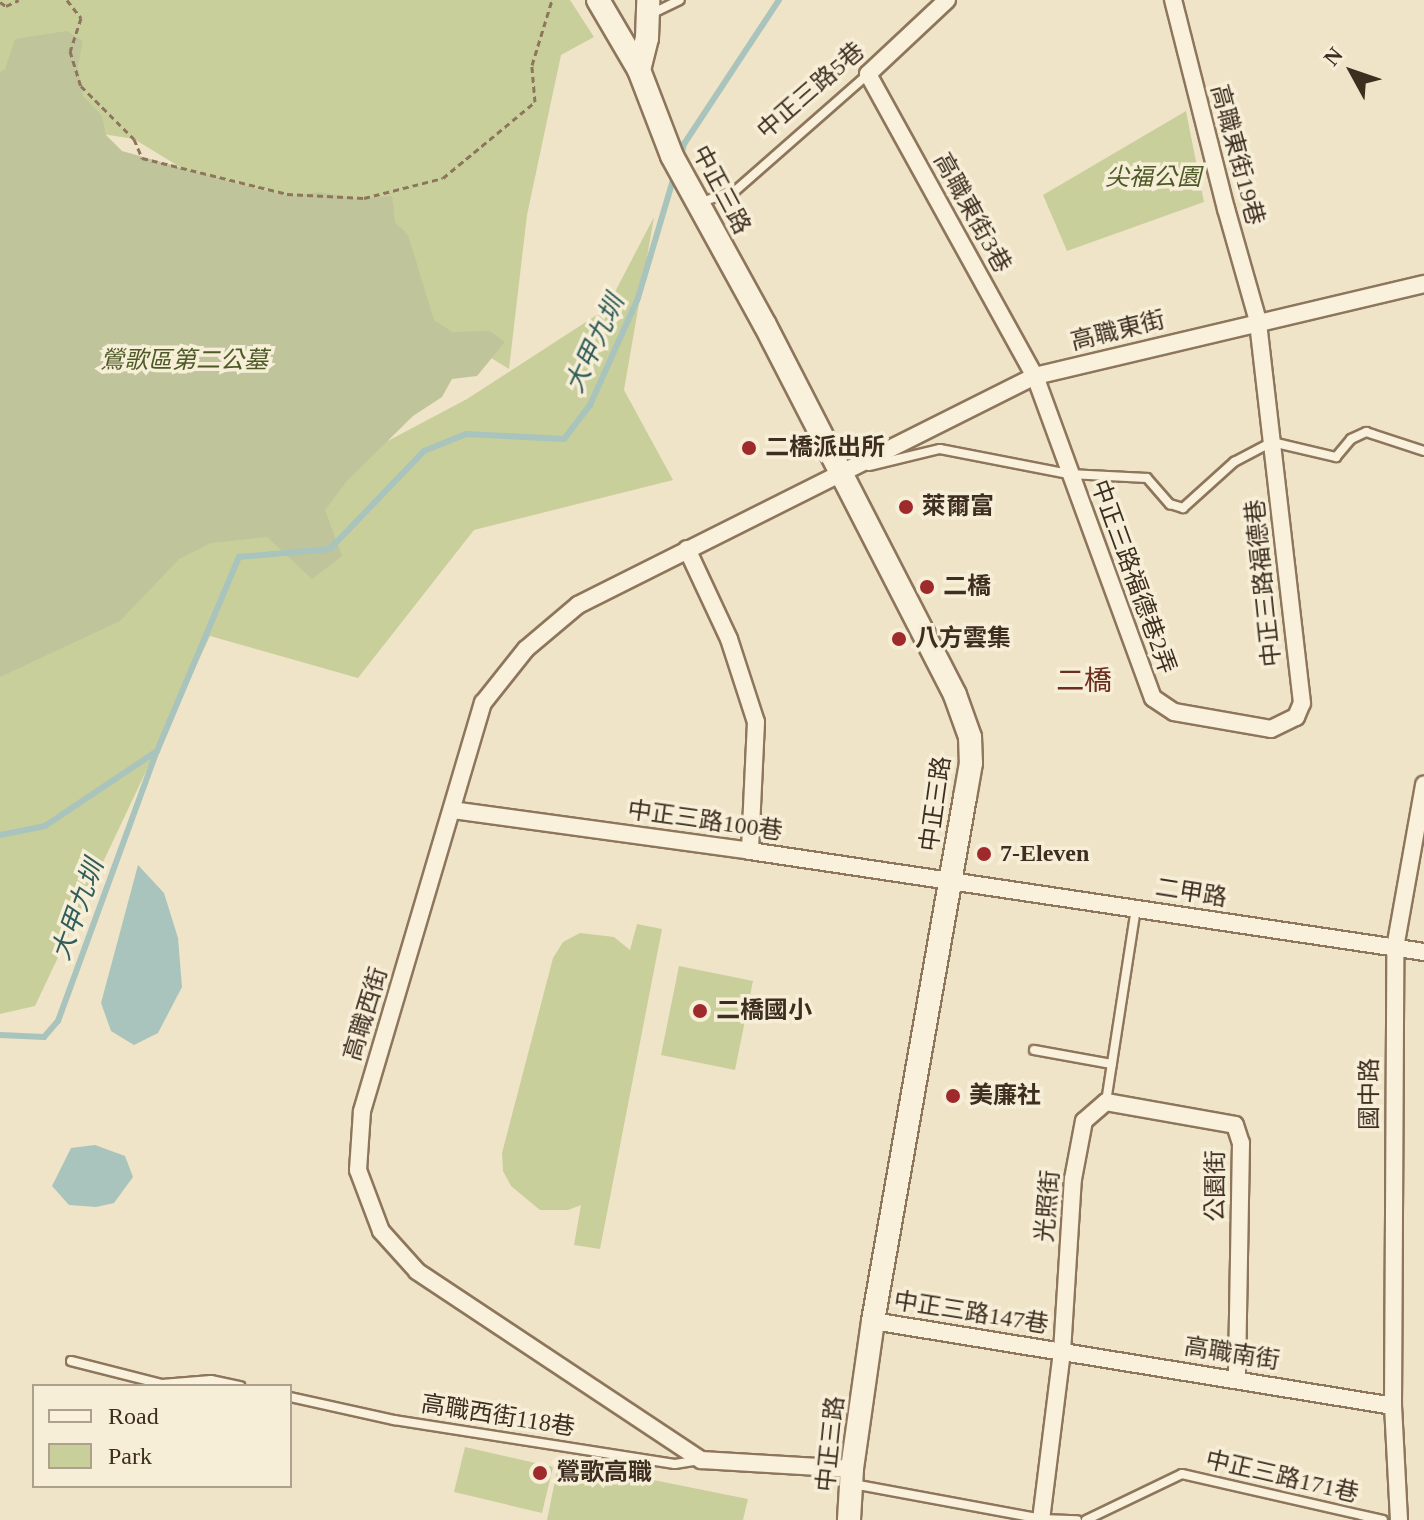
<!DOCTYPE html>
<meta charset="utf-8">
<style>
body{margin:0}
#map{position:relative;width:1424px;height:1520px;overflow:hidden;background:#f0e4c8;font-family:"Times New Roman","Noto Sans TC",serif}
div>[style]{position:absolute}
.green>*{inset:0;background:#c9cf9b}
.cemetery>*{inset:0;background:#bfc49a}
.water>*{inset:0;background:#a9c4bc}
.stream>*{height:6px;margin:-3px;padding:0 3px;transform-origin:3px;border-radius:3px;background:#a9c4bc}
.path>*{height:3px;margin-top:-1.5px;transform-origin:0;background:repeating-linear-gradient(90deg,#8d765c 0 6px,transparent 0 10px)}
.roads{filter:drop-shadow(2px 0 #8d765c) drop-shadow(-2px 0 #8d765c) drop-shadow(0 2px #8d765c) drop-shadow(0 -2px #8d765c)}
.lane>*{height:8px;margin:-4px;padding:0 4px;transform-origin:4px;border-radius:4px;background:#faf1dc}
.street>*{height:16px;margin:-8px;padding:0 8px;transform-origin:8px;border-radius:8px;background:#faf1dc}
.secondary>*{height:22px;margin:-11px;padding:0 11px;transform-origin:11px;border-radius:11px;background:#faf1dc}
.dots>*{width:22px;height:22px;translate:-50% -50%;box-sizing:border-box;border:4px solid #f7eed8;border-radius:50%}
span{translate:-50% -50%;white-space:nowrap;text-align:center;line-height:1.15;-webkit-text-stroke:7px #f7eed8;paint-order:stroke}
.street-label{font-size:24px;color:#3d2e20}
.park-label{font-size:24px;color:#4d5a26;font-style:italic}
.poi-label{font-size:24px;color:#3d2e20;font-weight:700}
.left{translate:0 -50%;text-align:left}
.water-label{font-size:26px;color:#2f5d5a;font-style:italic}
.quarter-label{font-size:28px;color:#6b2e1e}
.legend{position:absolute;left:32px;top:1384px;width:260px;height:104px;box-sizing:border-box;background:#f7eed8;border:2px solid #ada18e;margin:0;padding:10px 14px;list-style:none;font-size:24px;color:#3d2e20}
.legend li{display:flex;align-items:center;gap:16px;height:40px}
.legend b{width:40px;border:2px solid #ada18e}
.north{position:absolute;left:1312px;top:32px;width:80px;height:80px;-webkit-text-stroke:6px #f7eed8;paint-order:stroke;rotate:310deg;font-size:22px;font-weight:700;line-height:32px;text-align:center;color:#3d2e20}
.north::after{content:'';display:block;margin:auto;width:28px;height:36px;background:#3d2e20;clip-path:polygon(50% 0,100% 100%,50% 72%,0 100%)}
</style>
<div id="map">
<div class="green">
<i style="clip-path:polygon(0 0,570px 0,594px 37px,561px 55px,527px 215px,509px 369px,134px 139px,0 118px)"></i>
<i style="clip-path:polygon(1186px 111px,1204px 202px,1067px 251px,1043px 195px)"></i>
<i style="clip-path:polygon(654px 217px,624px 390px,673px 480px,474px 530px,358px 678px,210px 636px,35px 1006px,0 1014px,0 618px,248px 515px,467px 399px,606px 309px)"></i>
<i style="clip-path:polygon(637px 924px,662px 929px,600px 1249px,574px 1245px,581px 1205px,568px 1210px,540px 1210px,511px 1186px,503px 1171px,502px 1153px,553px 958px,563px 942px,580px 933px,614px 937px,630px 950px)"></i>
<i style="clip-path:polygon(679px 966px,753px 981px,735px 1070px,661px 1055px)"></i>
<i style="clip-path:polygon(465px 1447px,553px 1467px,542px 1513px,454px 1492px)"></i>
<i style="clip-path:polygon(559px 1461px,748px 1499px,743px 1520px,547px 1520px)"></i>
</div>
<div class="cemetery">
<i style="clip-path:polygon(67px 31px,83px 41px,78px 66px,83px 96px,102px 116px,106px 135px,122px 151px,256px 189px,292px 196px,320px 192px,358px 199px,392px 196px,395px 222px,408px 235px,434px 320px,452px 332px,490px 331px,505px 342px,477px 376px,452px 379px,442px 397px,413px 416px,347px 481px,325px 510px,342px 556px,312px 579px,267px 537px,211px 543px,179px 559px,120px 621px,0 677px,0 72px,5px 69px,15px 39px)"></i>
</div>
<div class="water">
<i style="clip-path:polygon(138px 865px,164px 893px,178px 938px,182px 987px,158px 1033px,134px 1045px,111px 1031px,101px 1003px)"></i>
<i style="clip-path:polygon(95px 1145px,125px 1156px,133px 1177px,114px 1203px,96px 1207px,69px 1205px,52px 1186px,71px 1148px)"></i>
</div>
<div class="stream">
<i style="left:680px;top:159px;width:16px;rotate:-75deg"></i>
<i style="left:684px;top:144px;width:173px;rotate:-56.6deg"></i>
<i style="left:0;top:835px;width:46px;rotate:-11.3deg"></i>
<i style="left:45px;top:826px;width:135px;rotate:-33.8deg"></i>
<i style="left:157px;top:751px;width:211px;rotate:-67.1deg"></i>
<i style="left:239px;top:557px;width:91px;rotate:-5deg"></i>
<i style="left:330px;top:549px;width:136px;rotate:-46.2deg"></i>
<i style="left:424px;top:451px;width:45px;rotate:-22deg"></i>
<i style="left:466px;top:434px;width:98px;rotate:2.9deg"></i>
<i style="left:564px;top:439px;width:43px;rotate:-52.6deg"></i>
<i style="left:590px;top:405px;width:117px;rotate:-65.8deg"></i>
<i style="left:638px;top:298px;width:130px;rotate:-73.5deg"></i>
<i style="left:0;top:1035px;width:44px;rotate:2.6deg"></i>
<i style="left:44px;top:1037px;width:21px;rotate:-49deg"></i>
<i style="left:58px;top:1021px;width:288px;rotate:-69.9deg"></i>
</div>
<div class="path">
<i style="left:67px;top:0;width:23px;rotate:52deg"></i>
<i style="left:81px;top:18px;width:35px;rotate:108deg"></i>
<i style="left:70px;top:51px;width:37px;rotate:73deg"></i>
<i style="left:81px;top:86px;width:75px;rotate:45deg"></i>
<i style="left:134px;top:139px;width:21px;rotate:67deg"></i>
<i style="left:142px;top:158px;width:149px;rotate:13.9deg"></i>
<i style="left:287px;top:194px;width:77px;rotate:3deg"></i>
<i style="left:364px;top:198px;width:81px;rotate:-14.2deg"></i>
<i style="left:443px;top:178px;width:119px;rotate:-39.6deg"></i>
<i style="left:535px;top:102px;width:37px;rotate:-95deg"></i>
<i style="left:532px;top:65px;width:68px;rotate:-72.9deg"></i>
<i style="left:0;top:2px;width:7px;rotate:34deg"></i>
<i style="left:6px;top:6px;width:14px;rotate:-25deg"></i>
</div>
<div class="roads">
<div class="lane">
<i style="left:649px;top:15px;width:34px;rotate:-26deg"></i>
<i style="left:698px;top:203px;width:39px;rotate:-18deg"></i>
<i style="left:735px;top:191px;width:177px;rotate:-41.3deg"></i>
<i style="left:869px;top:466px;width:73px;rotate:-13.5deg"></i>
<i style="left:940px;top:449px;width:131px;rotate:11deg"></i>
<i style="left:1069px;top:474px;width:78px;rotate:2.9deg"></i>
<i style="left:1147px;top:478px;width:35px;rotate:49deg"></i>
<i style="left:1170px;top:504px;width:14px;rotate:17deg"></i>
<i style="left:1183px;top:508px;width:69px;rotate:-42deg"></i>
<i style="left:1234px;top:462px;width:43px;rotate:-27.8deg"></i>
<i style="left:1272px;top:442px;width:66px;rotate:13.2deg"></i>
<i style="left:1336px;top:457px;width:23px;rotate:-50deg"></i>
<i style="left:1351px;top:439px;width:17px;rotate:-25deg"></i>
<i style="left:1366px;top:432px;width:61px;rotate:18.1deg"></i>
<i style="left:1034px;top:1050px;width:79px;rotate:10.2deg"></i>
<i style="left:1106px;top:1102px;width:195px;rotate:-81.2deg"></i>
<i style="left:71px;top:1361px;width:94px;rotate:14.2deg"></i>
<i style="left:162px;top:1384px;width:49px;rotate:-4.7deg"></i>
<i style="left:211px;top:1380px;width:30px;rotate:12deg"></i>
<i style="left:290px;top:1397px;width:107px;rotate:12.5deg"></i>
<i style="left:394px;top:1420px;width:284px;rotate:8.9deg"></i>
<i style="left:675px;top:1464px;width:25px;rotate:-9deg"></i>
<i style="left:853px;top:1484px;width:191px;rotate:10.5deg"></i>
<i style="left:1041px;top:1519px;width:36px;rotate:2deg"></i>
<i style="left:1086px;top:1520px;width:106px;rotate:-25.6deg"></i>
<i style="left:1182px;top:1474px;width:206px;rotate:12.9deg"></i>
</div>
<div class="street">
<i style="left:947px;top:0;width:108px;rotate:136.9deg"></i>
<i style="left:868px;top:74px;width:345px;rotate:61.1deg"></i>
<i style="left:1035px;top:376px;width:343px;rotate:69.9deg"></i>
<i style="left:1153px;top:698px;width:25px;rotate:34deg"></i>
<i style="left:1174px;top:712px;width:98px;rotate:9.9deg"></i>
<i style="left:1271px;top:729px;width:28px;rotate:-26deg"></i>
<i style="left:1296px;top:717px;width:15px;rotate:-67deg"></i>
<i style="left:1302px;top:703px;width:385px;rotate:-96.6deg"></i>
<i style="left:1258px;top:321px;width:116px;rotate:-105.9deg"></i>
<i style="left:1226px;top:209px;width:216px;rotate:-104.2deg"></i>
<i style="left:687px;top:549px;width:99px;rotate:65deg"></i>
<i style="left:729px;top:639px;width:87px;rotate:72deg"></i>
<i style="left:756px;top:722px;width:129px;rotate:92.7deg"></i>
<i style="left:452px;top:810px;width:301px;rotate:7.8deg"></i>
<i style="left:750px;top:851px;width:682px;rotate:8.52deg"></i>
<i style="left:873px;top:1321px;width:527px;rotate:9.28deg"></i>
<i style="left:852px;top:1469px;width:151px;rotate:-176.6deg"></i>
<i style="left:701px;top:1460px;width:341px;rotate:-146.4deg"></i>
<i style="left:417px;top:1271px;width:54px;rotate:-132deg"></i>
<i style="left:381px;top:1231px;width:65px;rotate:-110.7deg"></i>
<i style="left:358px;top:1170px;width:59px;rotate:-86.1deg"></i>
<i style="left:362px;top:1111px;width:426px;rotate:-73.5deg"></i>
<i style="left:483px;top:703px;width:69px;rotate:-51.5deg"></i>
<i style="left:526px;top:649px;width:68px;rotate:-40.2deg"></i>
<i style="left:578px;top:605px;width:511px;rotate:-26.62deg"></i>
<i style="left:1035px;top:376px;width:400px;rotate:-13.3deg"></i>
<i style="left:1041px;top:1520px;width:169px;rotate:-82.9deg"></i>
<i style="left:1062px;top:1352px;width:173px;rotate:-86.4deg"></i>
<i style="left:1073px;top:1179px;width:59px;rotate:-79.3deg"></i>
<i style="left:1084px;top:1121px;width:29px;rotate:-41deg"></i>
<i style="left:1106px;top:1102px;width:131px;rotate:10.1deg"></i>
<i style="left:1235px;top:1125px;width:19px;rotate:72deg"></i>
<i style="left:1241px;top:1143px;width:236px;rotate:91deg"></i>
<i style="left:1399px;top:1520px;width:114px;rotate:-93deg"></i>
<i style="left:1393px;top:1406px;width:458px;rotate:-89.7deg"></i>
<i style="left:1395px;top:948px;width:166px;rotate:-79.9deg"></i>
</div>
<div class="secondary">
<i style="left:598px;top:0;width:81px;rotate:59.6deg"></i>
<i style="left:639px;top:70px;width:92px;rotate:69deg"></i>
<i style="left:672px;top:156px;width:193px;rotate:61.2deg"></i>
<i style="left:765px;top:325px;width:416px;rotate:62.8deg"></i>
<i style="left:955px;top:695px;width:45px;rotate:70.3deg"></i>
<i style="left:970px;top:737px;width:26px;rotate:88deg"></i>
<i style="left:971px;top:763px;width:35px;rotate:100deg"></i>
<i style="left:965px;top:797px;width:532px;rotate:99.96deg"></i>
<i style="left:873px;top:1321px;width:149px;rotate:98.1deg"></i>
<i style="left:852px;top:1469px;width:51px;rotate:93.4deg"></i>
<i style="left:639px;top:70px;width:33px;rotate:-76deg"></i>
<i style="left:647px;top:38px;width:38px;rotate:-88deg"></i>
</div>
</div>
<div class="dots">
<i style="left:749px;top:448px;background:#9e2a2b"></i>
<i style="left:906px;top:507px;background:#9e2a2b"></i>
<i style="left:927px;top:587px;background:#9e2a2b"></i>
<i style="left:899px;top:639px;background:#9e2a2b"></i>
<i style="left:984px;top:854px;background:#9e2a2b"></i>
<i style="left:700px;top:1011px;background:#9e2a2b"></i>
<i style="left:953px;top:1096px;background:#9e2a2b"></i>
<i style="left:540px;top:1473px;background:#9e2a2b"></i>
</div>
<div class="street-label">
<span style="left:811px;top:91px;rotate:-41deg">中正三路5巷</span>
<span style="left:1237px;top:155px;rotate:75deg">高職東街19巷</span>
<span style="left:721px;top:190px;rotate:62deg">中正三路</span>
<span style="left:972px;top:213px;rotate:61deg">高職東街3巷</span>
<span style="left:1118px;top:331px;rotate:-14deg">高職東街</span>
<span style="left:1133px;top:577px;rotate:70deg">中正三路福德巷2弄</span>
<span style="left:1264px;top:583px;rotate:-96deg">中正三路福德巷</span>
<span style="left:936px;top:804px;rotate:-82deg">中正三路</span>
<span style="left:705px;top:821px;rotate:8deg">中正三路100巷</span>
<span style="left:1191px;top:893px;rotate:9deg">二甲路</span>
<span style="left:366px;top:1014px;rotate:-73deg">高職西街</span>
<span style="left:1370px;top:1094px;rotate:-90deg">國中路</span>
<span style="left:1216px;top:1186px;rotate:-90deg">公園街</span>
<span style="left:1048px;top:1206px;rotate:-85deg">光照街</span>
<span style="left:971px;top:1313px;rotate:9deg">中正三路147巷</span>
<span style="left:1232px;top:1354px;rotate:9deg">高職南街</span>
<span style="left:498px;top:1416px;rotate:9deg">高職西街118巷</span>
<span style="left:831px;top:1444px;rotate:-84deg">中正三路</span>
<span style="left:1282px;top:1477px;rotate:13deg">中正三路171巷</span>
</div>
<div class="park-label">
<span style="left:1153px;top:178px">尖福公園</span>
<span style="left:184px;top:361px">鶯歌區第二公墓</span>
</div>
<div class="poi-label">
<span class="left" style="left:765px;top:448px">二橋派出所</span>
<span class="left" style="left:922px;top:507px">萊爾富</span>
<span class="left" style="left:943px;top:587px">二橋</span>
<span class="left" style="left:915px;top:639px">八方雲集</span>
<span class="left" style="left:1000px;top:854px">7-Eleven</span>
<span class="left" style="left:716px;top:1011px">二橋國小</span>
<span class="left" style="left:969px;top:1096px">美廉社</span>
<span class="left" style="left:556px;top:1473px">鶯歌高職</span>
</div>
<div class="water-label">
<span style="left:595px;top:344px;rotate:-65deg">大甲九圳</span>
<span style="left:78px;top:910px;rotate:-70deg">大甲九圳</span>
</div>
<div class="quarter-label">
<span style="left:1084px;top:681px">二橋</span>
</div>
<ul class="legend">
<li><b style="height:10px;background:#faf1dc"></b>Road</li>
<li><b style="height:22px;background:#c9cf9b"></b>Park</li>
</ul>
<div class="north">N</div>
</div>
